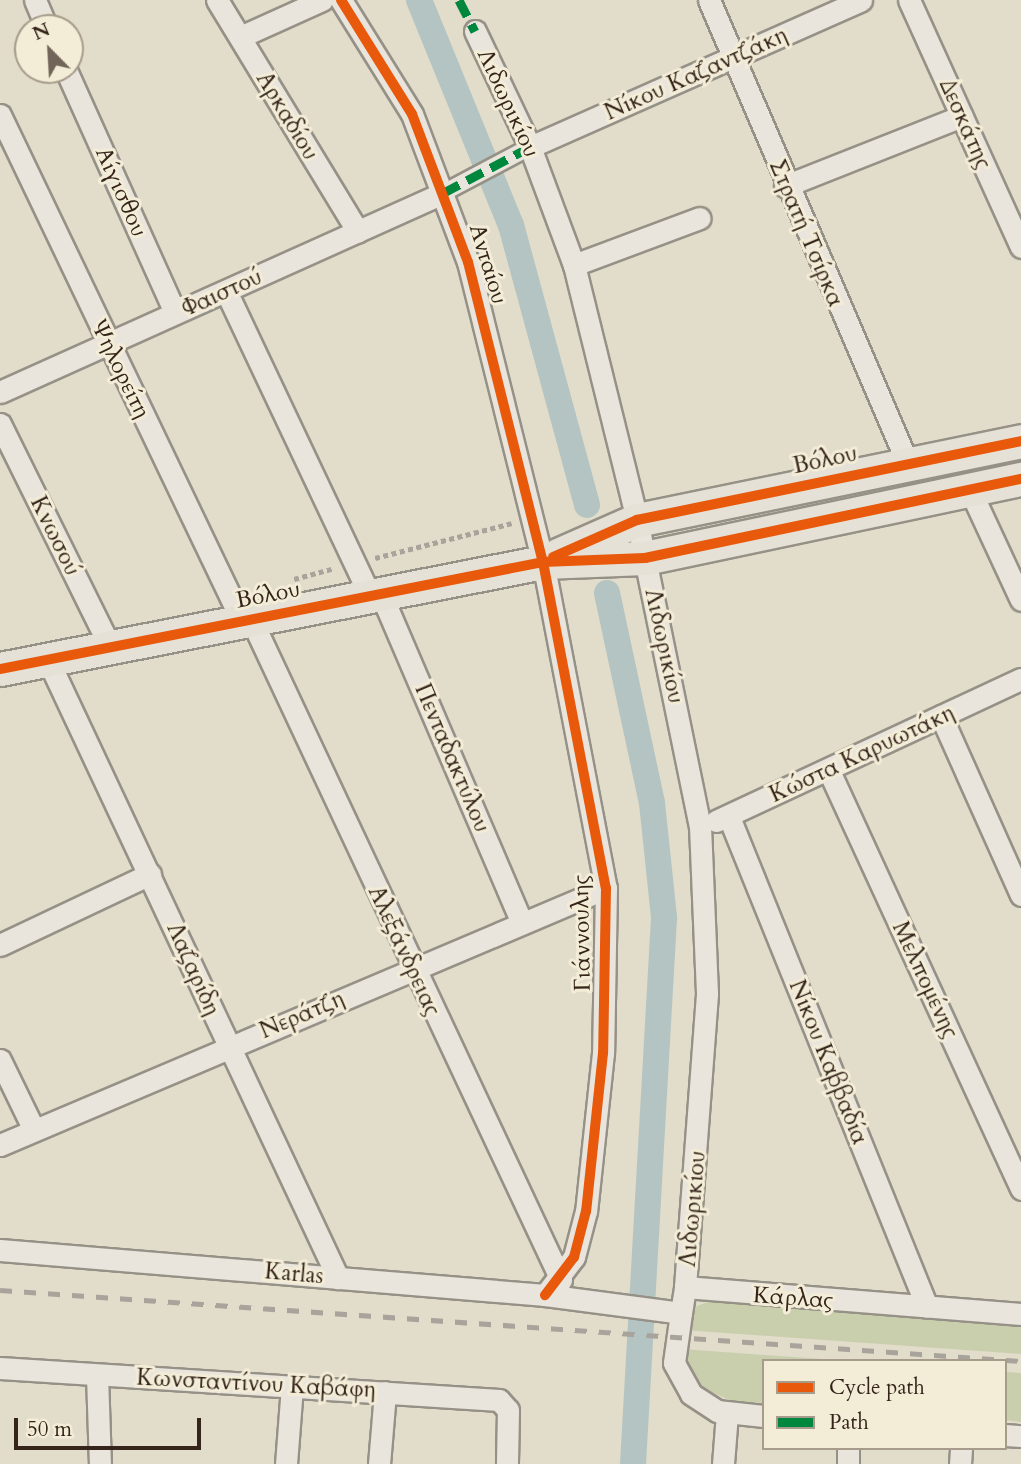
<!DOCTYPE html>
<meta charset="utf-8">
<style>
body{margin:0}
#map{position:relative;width:1021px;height:1464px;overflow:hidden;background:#e2dcca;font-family:Cardo,serif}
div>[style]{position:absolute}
.green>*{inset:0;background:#c9cfad}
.canal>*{height:26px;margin:-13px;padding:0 13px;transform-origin:13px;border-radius:13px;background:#b3c4c2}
.path>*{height:4.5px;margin-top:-2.25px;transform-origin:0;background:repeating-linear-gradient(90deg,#a8a49c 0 5px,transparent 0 8.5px)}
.roads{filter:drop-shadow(2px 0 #969186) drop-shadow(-2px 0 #969186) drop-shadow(0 2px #969186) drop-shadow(0 -2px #969186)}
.pedestrian>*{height:16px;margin:-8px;padding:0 8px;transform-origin:8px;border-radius:8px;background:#e9e5dc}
.minor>*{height:21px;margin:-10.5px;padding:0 10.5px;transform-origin:10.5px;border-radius:10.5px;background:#e9e5dc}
.primary>*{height:33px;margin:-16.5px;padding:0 16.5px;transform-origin:16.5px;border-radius:16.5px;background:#e5e1d6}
.rail>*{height:5px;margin-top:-2.5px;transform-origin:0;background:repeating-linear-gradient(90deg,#a8a49c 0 12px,transparent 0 24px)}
.quiet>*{height:9px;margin-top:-4.5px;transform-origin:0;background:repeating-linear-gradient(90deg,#00873e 0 18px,transparent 0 27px)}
.cycleway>*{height:10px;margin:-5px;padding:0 5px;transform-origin:5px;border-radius:5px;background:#e8590c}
span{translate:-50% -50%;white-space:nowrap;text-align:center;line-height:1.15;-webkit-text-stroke:6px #f3ecd6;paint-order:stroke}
.street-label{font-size:23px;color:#34241a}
.legend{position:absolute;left:762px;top:1359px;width:245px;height:91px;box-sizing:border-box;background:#f3ecd6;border:2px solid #a79c8b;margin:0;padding:9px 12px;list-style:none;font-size:21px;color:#34241a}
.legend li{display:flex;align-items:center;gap:14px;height:35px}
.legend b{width:35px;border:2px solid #a79c8b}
.north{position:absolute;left:14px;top:14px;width:70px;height:70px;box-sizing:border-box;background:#f3ecd6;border:2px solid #a79c8b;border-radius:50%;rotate:336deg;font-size:19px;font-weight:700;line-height:28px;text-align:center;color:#34241a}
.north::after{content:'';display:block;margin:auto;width:24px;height:32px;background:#716458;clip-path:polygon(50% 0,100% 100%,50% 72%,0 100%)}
.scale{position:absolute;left:14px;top:1418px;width:187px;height:32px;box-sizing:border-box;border:4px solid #34241a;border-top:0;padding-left:9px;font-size:21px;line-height:24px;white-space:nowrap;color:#34241a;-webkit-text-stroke:5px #f3ecd6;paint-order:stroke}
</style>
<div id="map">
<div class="green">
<i style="clip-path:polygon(719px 1298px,1021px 1322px,1021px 1354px,683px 1330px,697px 1306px)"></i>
<i style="clip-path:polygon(682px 1349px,849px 1361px,764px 1361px,764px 1403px,732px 1401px,695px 1385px)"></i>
<i style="clip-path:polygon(1005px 1372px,1021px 1373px,1021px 1422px,1005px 1420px)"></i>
</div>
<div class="canal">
<i style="left:419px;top:0;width:243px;rotate:67.8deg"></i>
<i style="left:511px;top:225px;width:290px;rotate:74.8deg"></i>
<i style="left:607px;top:593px;width:215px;rotate:77.9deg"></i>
<i style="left:652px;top:803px;width:116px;rotate:84deg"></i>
<i style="left:664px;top:918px;width:547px;rotate:93.25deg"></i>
</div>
<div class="path">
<i style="left:375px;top:558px;width:141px;rotate:-14.3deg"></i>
<i style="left:294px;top:579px;width:39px;rotate:-15deg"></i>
</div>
<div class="roads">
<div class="pedestrian">
<i style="left:443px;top:193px;width:98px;rotate:-27.9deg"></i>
</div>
<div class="minor">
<i style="left:35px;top:0;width:30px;rotate:67deg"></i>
<i style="left:217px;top:0;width:271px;rotate:58.7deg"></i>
<i style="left:341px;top:0;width:134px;rotate:58.1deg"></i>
<i style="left:412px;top:114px;width:158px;rotate:69.3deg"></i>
<i style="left:468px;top:262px;width:309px;rotate:76deg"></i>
<i style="left:543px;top:562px;width:332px;rotate:79.1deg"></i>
<i style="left:606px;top:888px;width:165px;rotate:91deg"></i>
<i style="left:603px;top:1053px;width:159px;rotate:96.1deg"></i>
<i style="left:586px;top:1211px;width:48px;rotate:104.6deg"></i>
<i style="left:574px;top:1257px;width:48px;rotate:127.3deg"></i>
<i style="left:709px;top:0;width:505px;rotate:66.79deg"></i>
<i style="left:909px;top:0;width:271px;rotate:65.6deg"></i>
<i style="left:475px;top:31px;width:128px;rotate:64.6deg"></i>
<i style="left:530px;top:147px;width:126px;rotate:69.6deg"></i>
<i style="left:574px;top:265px;width:263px;rotate:76.1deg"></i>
<i style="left:637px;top:520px;width:312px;rotate:78.4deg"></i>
<i style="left:700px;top:826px;width:168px;rotate:87.6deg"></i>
<i style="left:707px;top:994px;width:294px;rotate:94.3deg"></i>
<i style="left:240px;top:37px;width:90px;rotate:-24.3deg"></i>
<i style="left:66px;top:70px;width:266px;rotate:65.8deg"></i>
<i style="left:0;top:115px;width:561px;rotate:64.44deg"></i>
<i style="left:530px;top:147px;width:362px;rotate:-23.9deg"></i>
<i style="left:785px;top:186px;width:190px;rotate:-21.6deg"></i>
<i style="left:574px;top:265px;width:134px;rotate:-20.5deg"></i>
<i style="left:226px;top:291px;width:337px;rotate:64.7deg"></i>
<i style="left:0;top:392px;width:486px;rotate:-24.2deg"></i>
<i style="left:0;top:424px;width:249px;rotate:63.7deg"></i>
<i style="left:970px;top:490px;width:121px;rotate:65.1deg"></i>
<i style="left:381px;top:594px;width:358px;rotate:66.8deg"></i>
<i style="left:251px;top:619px;width:730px;rotate:64.87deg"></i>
<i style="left:48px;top:660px;width:683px;rotate:64.86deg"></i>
<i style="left:941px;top:716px;width:196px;rotate:65.9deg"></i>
<i style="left:829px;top:771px;width:460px;rotate:65.3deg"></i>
<i style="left:729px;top:817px;width:528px;rotate:68deg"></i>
<i style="left:716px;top:821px;width:336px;rotate:-25deg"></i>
<i style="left:0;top:945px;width:166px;rotate:-25.3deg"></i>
<i style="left:0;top:1060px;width:78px;rotate:64.1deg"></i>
<i style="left:0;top:1145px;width:658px;rotate:-22.98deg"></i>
<i style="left:0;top:1250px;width:547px;rotate:4.72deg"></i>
<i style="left:545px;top:1295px;width:137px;rotate:7.5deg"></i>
<i style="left:681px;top:1313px;width:26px;rotate:-81deg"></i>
<i style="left:685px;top:1287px;width:337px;rotate:4.6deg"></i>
<i style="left:681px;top:1313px;width:50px;rotate:98deg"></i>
<i style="left:674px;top:1363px;width:35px;rotate:61deg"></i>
<i style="left:691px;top:1394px;width:31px;rotate:33deg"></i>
<i style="left:717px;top:1411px;width:47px;rotate:6.1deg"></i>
<i style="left:0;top:1368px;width:500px;rotate:3.67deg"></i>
<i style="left:499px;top:1400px;width:13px;rotate:48deg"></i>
<i style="left:508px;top:1410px;width:54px;rotate:91.1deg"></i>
<i style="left:97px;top:1375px;width:89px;rotate:88.1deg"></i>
<i style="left:1005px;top:1435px;width:16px;rotate:4deg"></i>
<i style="left:286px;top:1464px;width:78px;rotate:-85.6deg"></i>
<i style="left:379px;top:1464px;width:72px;rotate:-85.2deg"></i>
<i style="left:723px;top:1464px;width:51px;rotate:-85.5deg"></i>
<i style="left:848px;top:1464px;width:16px;rotate:-90deg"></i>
<i style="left:960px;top:1464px;width:16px;rotate:-86deg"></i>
</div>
<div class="primary">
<i style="left:558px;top:555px;width:86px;rotate:-23.9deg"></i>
<i style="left:637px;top:520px;width:392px;rotate:-11.6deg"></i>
<i style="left:0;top:669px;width:553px;rotate:-11.15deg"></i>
<i style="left:543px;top:562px;width:102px;rotate:-2.2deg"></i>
<i style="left:645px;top:558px;width:384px;rotate:-11.9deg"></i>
</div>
</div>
<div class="rail">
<i style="left:0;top:1290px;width:1023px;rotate:3.98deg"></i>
</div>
<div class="quiet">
<i style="left:459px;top:0;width:35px;rotate:63deg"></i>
<i style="left:443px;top:193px;width:98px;rotate:-27.9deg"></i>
</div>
<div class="cycleway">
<i style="left:341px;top:0;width:134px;rotate:58.1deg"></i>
<i style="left:412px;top:114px;width:158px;rotate:69.3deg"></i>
<i style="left:468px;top:262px;width:309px;rotate:76deg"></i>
<i style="left:543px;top:562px;width:332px;rotate:79.1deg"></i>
<i style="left:606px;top:888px;width:165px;rotate:91deg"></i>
<i style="left:603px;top:1053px;width:159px;rotate:96.1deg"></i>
<i style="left:586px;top:1211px;width:48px;rotate:104.6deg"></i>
<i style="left:574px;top:1257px;width:48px;rotate:127.3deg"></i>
<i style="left:553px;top:557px;width:92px;rotate:-23.8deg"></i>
<i style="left:637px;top:520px;width:392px;rotate:-11.6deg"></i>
<i style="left:0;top:669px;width:553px;rotate:-11.15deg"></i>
<i style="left:543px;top:562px;width:102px;rotate:-2.2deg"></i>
<i style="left:645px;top:558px;width:384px;rotate:-11.9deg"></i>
</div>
<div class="street-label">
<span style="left:696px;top:74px;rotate:-24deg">Νίκου Καζαντζάκη</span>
<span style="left:508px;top:103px;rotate:65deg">Λιδωρικίου</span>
<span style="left:287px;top:116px;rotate:59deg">Αρκαδίου</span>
<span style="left:965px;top:124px;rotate:66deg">Δεσκάτης</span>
<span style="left:121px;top:192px;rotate:66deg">Αίγισθου</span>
<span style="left:806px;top:233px;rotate:67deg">Στρατή Τσίρκα</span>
<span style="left:488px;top:264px;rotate:73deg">Ανταίου</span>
<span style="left:222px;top:293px;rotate:-24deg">Φαιστού</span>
<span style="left:120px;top:369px;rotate:64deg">Ψηλορείτη</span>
<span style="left:825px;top:460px;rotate:-12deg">Βόλου</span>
<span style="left:55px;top:536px;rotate:64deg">Κνωσού</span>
<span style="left:268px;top:595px;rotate:-11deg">Βόλου</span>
<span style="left:664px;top:646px;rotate:78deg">Λιδωρικίου</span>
<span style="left:862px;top:754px;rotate:-25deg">Κώστα Καρυωτάκη</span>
<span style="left:452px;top:758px;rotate:67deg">Πενταδακτύλου</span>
<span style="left:582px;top:933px;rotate:-91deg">Γιάννουλης</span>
<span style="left:404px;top:951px;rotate:65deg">Αλεξάνδρειας</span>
<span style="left:193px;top:969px;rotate:66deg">Λαζαρίδη</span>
<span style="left:925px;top:980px;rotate:65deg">Μελπομένης</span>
<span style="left:302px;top:1015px;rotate:-23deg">Νεράτζη</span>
<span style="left:828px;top:1062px;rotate:68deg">Νίκου Καββαδία</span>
<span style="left:693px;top:1209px;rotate:-85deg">Λιδωρικίου</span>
<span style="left:294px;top:1274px;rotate:5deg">Karlas</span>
<span style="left:793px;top:1298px;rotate:4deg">Κάρλας</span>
<span style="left:256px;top:1384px;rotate:3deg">Κωνσταντίνου Καβάφη</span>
</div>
<ul class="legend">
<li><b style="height:9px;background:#e8590c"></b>Cycle path</li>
<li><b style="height:9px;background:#00873e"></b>Path</li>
</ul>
<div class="north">N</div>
<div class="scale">50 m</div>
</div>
